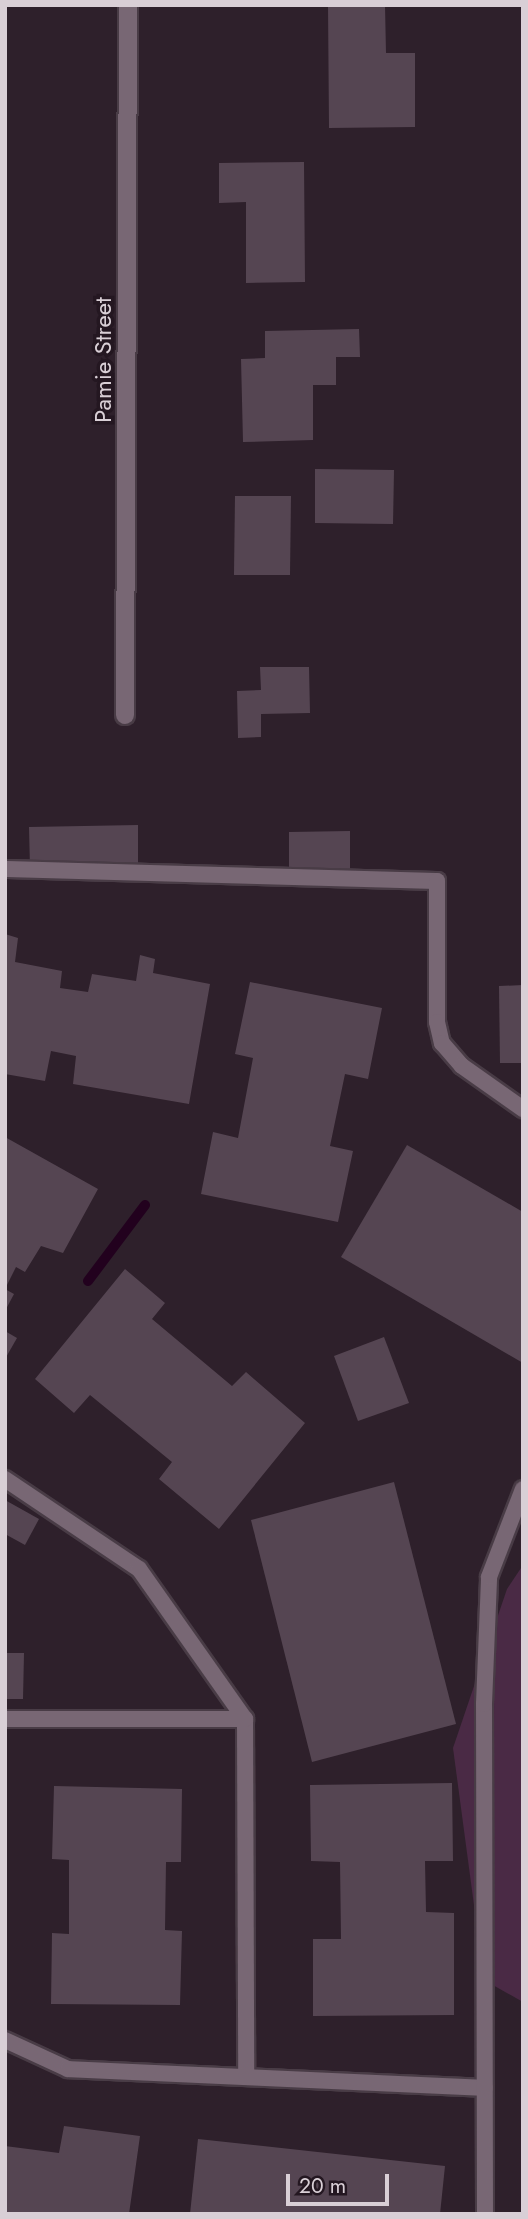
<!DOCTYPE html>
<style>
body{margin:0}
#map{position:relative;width:528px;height:2219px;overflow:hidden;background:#2e202b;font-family:Jost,sans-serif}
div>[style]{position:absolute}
.green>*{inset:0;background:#4a2a45}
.stream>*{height:10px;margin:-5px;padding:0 5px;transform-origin:5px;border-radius:5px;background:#22011e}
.building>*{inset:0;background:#554552}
.roads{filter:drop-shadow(2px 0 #493c46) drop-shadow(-2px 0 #493c46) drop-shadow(0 2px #493c46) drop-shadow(0 -2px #493c46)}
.lane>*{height:16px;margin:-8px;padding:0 8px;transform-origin:8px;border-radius:8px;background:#786774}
.street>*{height:18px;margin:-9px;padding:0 9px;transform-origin:9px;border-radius:9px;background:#786774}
span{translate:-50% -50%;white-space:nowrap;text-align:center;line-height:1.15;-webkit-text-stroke:7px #241721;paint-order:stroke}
.street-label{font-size:24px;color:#d9cfd6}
.frame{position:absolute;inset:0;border:7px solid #d9cfd6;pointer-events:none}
.scale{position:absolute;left:286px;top:2174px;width:103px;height:32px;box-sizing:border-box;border:4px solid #d9cfd6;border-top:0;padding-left:9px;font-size:21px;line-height:24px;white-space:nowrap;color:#d9cfd6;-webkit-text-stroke:5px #241721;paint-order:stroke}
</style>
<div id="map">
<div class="green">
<i style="clip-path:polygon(523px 1565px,523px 2002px,484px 1980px,453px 1748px,507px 1589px)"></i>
</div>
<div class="stream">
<i style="left:88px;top:1281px;width:95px;rotate:-53.1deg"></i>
</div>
<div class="building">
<i style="clip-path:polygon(328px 5px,385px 5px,386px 53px,415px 53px,415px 127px,329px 128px)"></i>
<i style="clip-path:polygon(304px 162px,305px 282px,246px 283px,246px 202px,219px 203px,219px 163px)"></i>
<i style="clip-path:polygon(359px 329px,360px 357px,336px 357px,336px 385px,313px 385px,313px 440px,243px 442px,241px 359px,265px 358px,265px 331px)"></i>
<i style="clip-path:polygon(315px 469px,394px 470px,393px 524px,315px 523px)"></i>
<i style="clip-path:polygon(235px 496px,291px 496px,290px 575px,234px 575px)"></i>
<i style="clip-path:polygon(260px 667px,309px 667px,310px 713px,261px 714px,261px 737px,238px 738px,237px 691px,261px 690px)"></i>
<i style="clip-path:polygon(138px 825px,138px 866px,30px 868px,29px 827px)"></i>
<i style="clip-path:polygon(350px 831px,350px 870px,289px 870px,289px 832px)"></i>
<i style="clip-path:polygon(5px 934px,18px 938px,15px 962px,62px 971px,60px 988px,88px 992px,92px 974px,136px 981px,140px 955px,155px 959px,153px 973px,210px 984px,189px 1104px,73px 1084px,76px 1056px,51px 1051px,45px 1081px,5px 1074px)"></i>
<i style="clip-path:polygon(250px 982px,382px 1008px,368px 1079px,345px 1074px,330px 1146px,353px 1151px,338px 1222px,201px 1194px,213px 1132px,238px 1138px,253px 1058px,235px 1054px)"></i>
<i style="clip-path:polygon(523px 985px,523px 1063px,500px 1063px,499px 986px)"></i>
<i style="clip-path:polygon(5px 1137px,98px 1189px,63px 1253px,41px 1246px,25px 1272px,16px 1267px,5px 1289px)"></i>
<i style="clip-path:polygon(407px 1145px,523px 1212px,523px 1363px,341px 1257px)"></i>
<i style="clip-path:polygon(125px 1269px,165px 1303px,152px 1319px,232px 1386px,246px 1372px,305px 1423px,219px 1529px,159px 1479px,172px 1462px,90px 1395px,74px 1413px,35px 1379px)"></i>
<i style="clip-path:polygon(5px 1289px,14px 1294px,5px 1311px)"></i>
<i style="clip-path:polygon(5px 1331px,17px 1338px,5px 1359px)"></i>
<i style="clip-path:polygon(384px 1337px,409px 1403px,358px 1421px,334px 1356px)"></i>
<i style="clip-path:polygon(394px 1482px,456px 1724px,312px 1762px,251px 1520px)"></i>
<i style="clip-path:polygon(5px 1500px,39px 1519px,25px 1545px,5px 1534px)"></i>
<i style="clip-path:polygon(5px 1653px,24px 1653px,23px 1699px,5px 1699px)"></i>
<i style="clip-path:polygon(452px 1783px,453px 1861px,425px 1861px,426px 1912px,454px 1913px,454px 2015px,313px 2016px,313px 1939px,341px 1939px,340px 1862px,311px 1861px,310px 1785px)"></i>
<i style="clip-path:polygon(54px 1786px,182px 1789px,181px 1862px,166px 1862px,165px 1930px,182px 1931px,180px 2005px,51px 2004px,52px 1933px,69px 1934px,69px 1860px,52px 1859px)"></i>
<i style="clip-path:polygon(64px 2126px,140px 2136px,129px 2214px,5px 2214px,5px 2146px,59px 2153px)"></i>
<i style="clip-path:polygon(198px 2139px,445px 2166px,440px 2214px,190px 2214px)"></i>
</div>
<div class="roads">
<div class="lane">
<i style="left:5px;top:869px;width:432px;rotate:1.6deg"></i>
<i style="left:437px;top:881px;width:141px;rotate:90deg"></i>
<i style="left:437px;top:1022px;width:22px;rotate:77deg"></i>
<i style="left:442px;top:1043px;width:30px;rotate:49deg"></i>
<i style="left:462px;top:1066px;width:75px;rotate:35.2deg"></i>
<i style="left:5px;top:1479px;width:161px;rotate:33.9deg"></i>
<i style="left:139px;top:1569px;width:184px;rotate:54.8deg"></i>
<i style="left:245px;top:1719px;width:358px;rotate:89.8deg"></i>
<i style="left:5px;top:1719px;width:240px"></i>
<i style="left:5px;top:2040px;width:69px;rotate:24.7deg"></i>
<i style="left:68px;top:2069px;width:417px;rotate:2.6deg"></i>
<i style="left:485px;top:2214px;width:510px;rotate:-90.11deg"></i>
<i style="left:484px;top:1704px;width:127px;rotate:-87.7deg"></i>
<i style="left:489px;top:1577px;width:94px;rotate:-68.9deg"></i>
</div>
<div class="street">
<i style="left:125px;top:715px;width:710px;rotate:-89.76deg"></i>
</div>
</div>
<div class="street-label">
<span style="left:103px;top:360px;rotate:-90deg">Pamie Street</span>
</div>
<div class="frame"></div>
<div class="scale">20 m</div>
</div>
